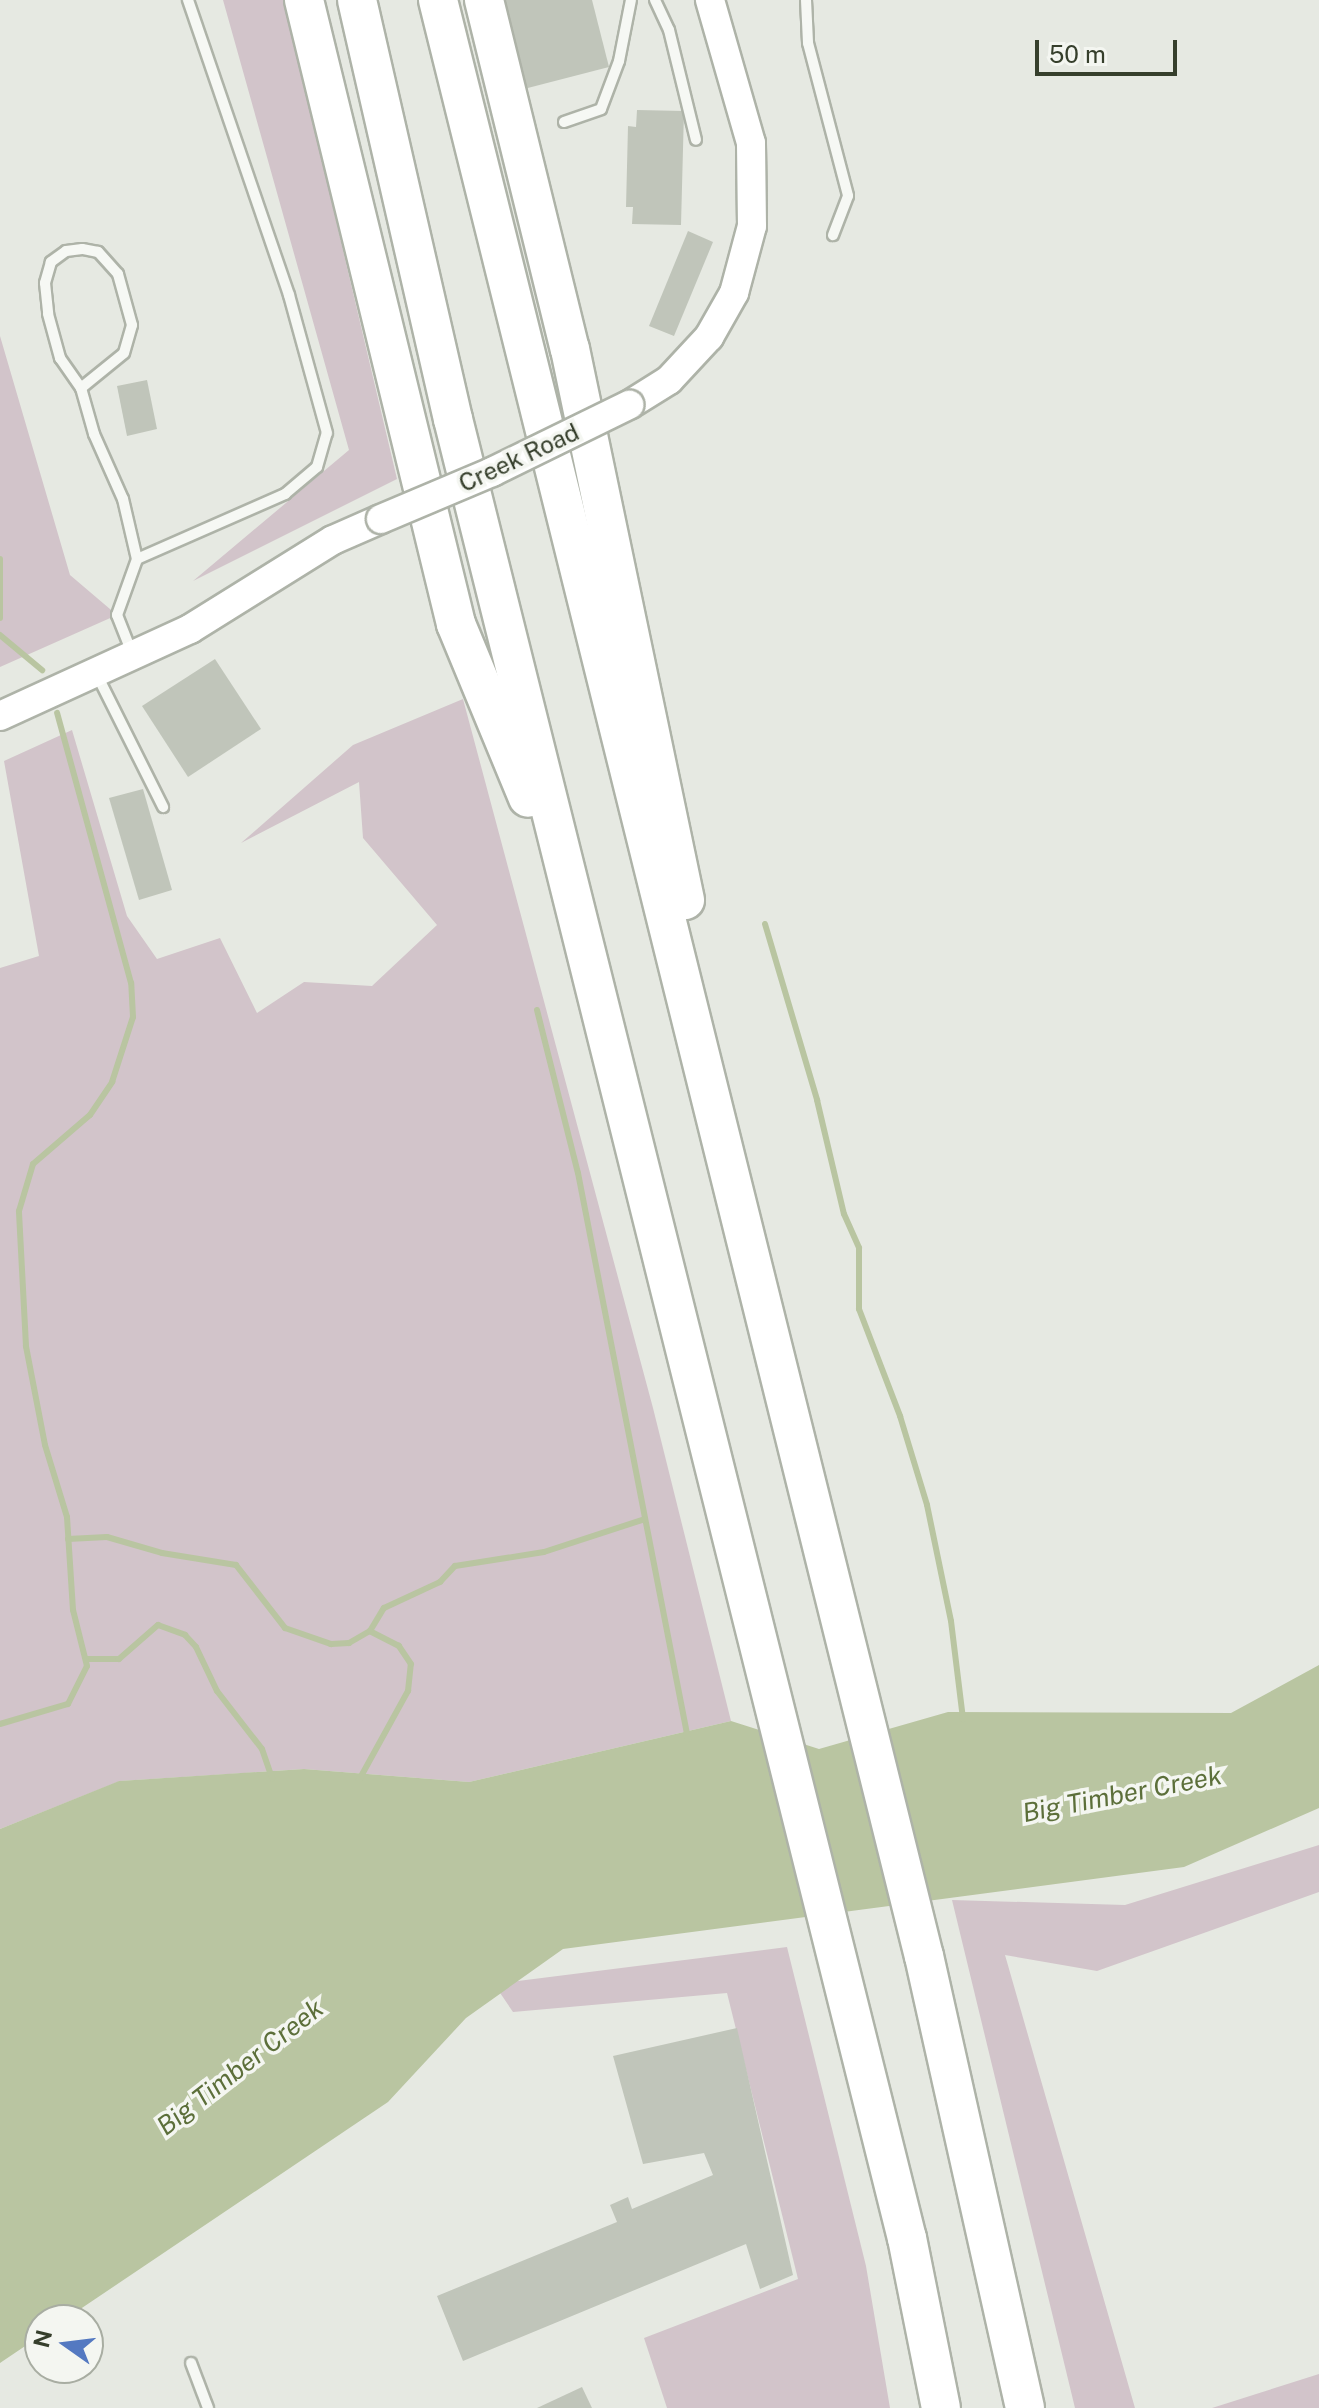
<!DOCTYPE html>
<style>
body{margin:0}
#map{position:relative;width:1319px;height:2408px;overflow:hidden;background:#e6e9e2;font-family:"Public Sans",sans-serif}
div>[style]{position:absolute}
.green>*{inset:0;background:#d2c4ca}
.water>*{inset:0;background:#b9c5a1}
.stream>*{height:6px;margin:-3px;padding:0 3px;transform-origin:3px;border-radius:3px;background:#b9c5a1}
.building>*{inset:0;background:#c0c5ba}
.roads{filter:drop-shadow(2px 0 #aeb3a8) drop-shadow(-2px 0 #aeb3a8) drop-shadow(0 2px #aeb3a8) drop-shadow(0 -2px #aeb3a8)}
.lane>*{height:10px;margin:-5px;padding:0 5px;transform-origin:5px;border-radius:5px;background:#f6f8f4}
.secondary>*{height:28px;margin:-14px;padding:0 14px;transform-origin:14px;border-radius:14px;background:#fff}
.highway>*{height:38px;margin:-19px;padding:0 19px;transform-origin:19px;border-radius:19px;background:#fff}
.bridges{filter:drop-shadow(2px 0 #aeb3a8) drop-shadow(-2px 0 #aeb3a8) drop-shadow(0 2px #aeb3a8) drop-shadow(0 -2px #aeb3a8)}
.secondary-bridge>*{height:28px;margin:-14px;padding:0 14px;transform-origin:14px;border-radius:14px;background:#fff}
span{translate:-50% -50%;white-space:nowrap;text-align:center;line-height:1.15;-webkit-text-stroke:7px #f4f6f1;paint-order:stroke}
.street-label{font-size:24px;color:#363f2c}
.water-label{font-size:26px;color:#5c6f3a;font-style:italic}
.north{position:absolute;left:24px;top:2304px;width:80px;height:80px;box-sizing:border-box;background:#f4f6f1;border:2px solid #a8ada2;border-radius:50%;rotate:284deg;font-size:22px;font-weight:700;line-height:32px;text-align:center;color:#363f2c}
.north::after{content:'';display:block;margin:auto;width:28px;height:36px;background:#5479c1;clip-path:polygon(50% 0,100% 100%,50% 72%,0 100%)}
.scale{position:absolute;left:1035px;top:40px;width:142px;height:36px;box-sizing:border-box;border:4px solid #363f2c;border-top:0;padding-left:10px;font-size:24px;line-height:28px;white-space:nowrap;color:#363f2c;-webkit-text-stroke:6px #f4f6f1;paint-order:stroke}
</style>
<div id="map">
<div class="green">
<i style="clip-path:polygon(223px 0,284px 0,397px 479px,193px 581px,349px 450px)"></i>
<i style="clip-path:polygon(0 336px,70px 575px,117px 615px,0 667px)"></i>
<i style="clip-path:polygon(463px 699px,653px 1408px,731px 1721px,469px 1782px,304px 1769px,120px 1781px,0 1829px,0 968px,39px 956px,4px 761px,72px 730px,127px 916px,157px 959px,220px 938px,257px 1013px,304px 982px,372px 986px,437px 925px,363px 838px,359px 782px,241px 843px,353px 745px)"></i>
<i style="clip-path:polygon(1319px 1845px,1319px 1892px,1097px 1971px,1005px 1955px,1135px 2408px,1075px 2408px,952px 1900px,1125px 1905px)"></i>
<i style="clip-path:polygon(787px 1947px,866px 2266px,890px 2408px,667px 2408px,644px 2338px,798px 2279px,727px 1993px,513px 2012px,494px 1984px)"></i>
<i style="clip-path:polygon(1319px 2374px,1319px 2408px,1212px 2408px)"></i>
</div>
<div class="water">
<i style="clip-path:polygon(1319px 1665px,1319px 1808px,1184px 1867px,563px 1949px,466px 2018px,388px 2102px,64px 2320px,40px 2320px,40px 2336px,0 2363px,0 1829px,119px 1781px,304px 1769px,469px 1782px,731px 1721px,819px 1749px,948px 1712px,1231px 1713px)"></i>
</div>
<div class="stream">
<i style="left:0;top:559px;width:59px;rotate:90deg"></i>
<i style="left:0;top:635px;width:55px;rotate:39.8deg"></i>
<i style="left:765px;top:924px;width:184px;rotate:73.5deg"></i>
<i style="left:817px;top:1100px;width:117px;rotate:76.7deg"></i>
<i style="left:844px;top:1214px;width:37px;rotate:66deg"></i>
<i style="left:859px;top:1248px;width:61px;rotate:90deg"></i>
<i style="left:859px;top:1309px;width:115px;rotate:69deg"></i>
<i style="left:900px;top:1416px;width:93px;rotate:73.1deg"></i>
<i style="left:927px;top:1505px;width:118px;rotate:78.3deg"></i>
<i style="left:951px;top:1621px;width:99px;rotate:83deg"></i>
<i style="left:537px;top:1010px;width:168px;rotate:75.9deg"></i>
<i style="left:578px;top:1173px;width:577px;rotate:79deg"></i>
<i style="left:68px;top:1539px;width:39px;rotate:-3deg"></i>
<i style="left:107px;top:1537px;width:57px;rotate:16.2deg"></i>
<i style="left:162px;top:1553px;width:75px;rotate:9.2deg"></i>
<i style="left:236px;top:1565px;width:80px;rotate:52.1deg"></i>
<i style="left:285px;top:1628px;width:49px;rotate:19.2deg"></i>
<i style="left:331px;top:1644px;width:18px;rotate:-3deg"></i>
<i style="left:349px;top:1643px;width:24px;rotate:-30deg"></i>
<i style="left:370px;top:1631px;width:27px;rotate:-59deg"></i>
<i style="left:384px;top:1608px;width:62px;rotate:-24.9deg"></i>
<i style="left:440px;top:1582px;width:22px;rotate:-47deg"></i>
<i style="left:455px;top:1566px;width:90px;rotate:-8.9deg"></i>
<i style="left:544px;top:1552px;width:106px;rotate:-18.1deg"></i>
<i style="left:86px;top:1659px;width:33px"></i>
<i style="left:119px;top:1659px;width:52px;rotate:-41.1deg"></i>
<i style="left:158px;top:1625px;width:29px;rotate:20deg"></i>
<i style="left:185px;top:1635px;width:16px;rotate:47deg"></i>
<i style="left:196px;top:1647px;width:49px;rotate:64.5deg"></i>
<i style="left:217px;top:1691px;width:73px;rotate:52.2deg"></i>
<i style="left:262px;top:1749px;width:31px;rotate:71deg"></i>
<i style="left:0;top:1724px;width:71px;rotate:-16.4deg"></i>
<i style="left:68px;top:1704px;width:42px;rotate:-63.4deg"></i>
<i style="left:87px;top:1666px;width:58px;rotate:-104deg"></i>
<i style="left:73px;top:1610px;width:93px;rotate:-93.7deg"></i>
<i style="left:67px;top:1517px;width:75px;rotate:-107deg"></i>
<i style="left:45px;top:1445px;width:101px;rotate:-100.9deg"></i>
<i style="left:26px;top:1346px;width:135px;rotate:-93deg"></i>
<i style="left:19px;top:1211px;width:49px;rotate:-73.4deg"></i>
<i style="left:33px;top:1164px;width:75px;rotate:-40.7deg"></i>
<i style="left:90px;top:1115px;width:40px;rotate:-56deg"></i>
<i style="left:112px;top:1082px;width:68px;rotate:-72.1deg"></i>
<i style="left:133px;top:1017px;width:34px;rotate:-93deg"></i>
<i style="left:131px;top:983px;width:280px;rotate:-105.3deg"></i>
<i style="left:359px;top:1780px;width:102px;rotate:-61.2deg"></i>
<i style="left:408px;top:1691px;width:27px;rotate:-84deg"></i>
<i style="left:411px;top:1664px;width:22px;rotate:-124deg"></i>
<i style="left:399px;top:1646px;width:33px;rotate:-153deg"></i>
</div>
<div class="building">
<i style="clip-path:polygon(497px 0,592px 0,609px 67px,520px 90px)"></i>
<i style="clip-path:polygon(637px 110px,684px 111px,681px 225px,632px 224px,633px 207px,626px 207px,628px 126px,636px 127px)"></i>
<i style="clip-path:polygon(688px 231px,713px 242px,674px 336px,649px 326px)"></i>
<i style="clip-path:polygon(147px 380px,157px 429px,127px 436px,117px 386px)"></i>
<i style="clip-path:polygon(215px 659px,261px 729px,188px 777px,142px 706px)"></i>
<i style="clip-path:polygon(143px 789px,172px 890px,139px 900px,109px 798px)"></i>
<i style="clip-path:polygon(737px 2028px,793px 2275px,760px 2289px,746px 2244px,463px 2361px,437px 2296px,617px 2222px,610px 2205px,628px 2197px,632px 2209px,713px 2175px,704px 2153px,643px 2164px,613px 2056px)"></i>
<i style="clip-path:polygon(582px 2387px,592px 2408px,537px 2408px)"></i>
</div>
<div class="roads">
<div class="lane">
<i style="left:655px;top:0;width:33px;rotate:65deg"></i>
<i style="left:669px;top:30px;width:113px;rotate:76.2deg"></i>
<i style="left:806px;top:0;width:43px;rotate:87.3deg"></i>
<i style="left:808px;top:43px;width:158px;rotate:75.3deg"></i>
<i style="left:848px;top:196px;width:42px;rotate:111deg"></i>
<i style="left:564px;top:122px;width:39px;rotate:-19deg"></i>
<i style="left:601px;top:109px;width:51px;rotate:-69.4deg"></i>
<i style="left:619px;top:61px;width:62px;rotate:-78.9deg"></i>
<i style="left:81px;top:388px;width:55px;rotate:-39.1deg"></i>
<i style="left:124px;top:353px;width:29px;rotate:-74deg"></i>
<i style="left:132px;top:325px;width:53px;rotate:-105.4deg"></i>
<i style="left:118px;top:274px;width:30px;rotate:-132deg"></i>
<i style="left:98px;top:252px;width:16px;rotate:-169deg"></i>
<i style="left:82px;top:249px;width:16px;rotate:173deg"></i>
<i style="left:66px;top:251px;width:19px;rotate:144deg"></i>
<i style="left:51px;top:262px;width:22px;rotate:106deg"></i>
<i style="left:45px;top:283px;width:31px;rotate:84deg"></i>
<i style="left:48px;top:314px;width:46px;rotate:74.7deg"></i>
<i style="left:60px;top:358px;width:37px;rotate:55deg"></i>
<i style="left:81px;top:388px;width:48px;rotate:74.2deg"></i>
<i style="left:94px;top:434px;width:71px;rotate:66deg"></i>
<i style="left:123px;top:499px;width:62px;rotate:76.9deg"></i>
<i style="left:132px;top:653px;width:41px;rotate:-111.5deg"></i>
<i style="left:117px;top:615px;width:59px;rotate:-70.3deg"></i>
<i style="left:137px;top:559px;width:162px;rotate:-23.7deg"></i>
<i style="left:285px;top:494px;width:42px;rotate:-40.2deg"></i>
<i style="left:317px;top:467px;width:35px;rotate:-74deg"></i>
<i style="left:327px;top:433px;width:143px;rotate:-105.4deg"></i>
<i style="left:289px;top:295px;width:312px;rotate:-108.9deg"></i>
<i style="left:96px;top:673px;width:150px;rotate:63.4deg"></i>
<i style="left:191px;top:2363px;width:48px;rotate:69.3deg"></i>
</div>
<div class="secondary">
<i style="left:629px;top:405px;width:47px;rotate:-32deg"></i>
<i style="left:669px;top:380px;width:59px;rotate:-47.1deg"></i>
<i style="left:709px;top:337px;width:51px;rotate:-60.4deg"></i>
<i style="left:734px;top:293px;width:69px;rotate:-75deg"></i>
<i style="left:752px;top:226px;width:83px;rotate:-90.7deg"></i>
<i style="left:751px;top:143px;width:149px;rotate:-106deg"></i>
<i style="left:0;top:716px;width:209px;rotate:-24.6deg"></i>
<i style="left:190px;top:629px;width:168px;rotate:-31.9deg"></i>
<i style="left:333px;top:540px;width:52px;rotate:-23.6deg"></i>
</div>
<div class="highway">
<i style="left:304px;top:0;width:642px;rotate:76.31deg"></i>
<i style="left:456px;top:624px;width:188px;rotate:67.5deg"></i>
<i style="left:357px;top:0;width:430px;rotate:77.1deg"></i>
<i style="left:453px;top:419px;width:1875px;rotate:75.99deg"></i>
<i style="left:907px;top:2238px;width:173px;rotate:78.7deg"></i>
<i style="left:438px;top:0;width:2015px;rotate:76.05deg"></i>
<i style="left:924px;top:1956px;width:463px;rotate:77.4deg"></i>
<i style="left:484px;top:0;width:359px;rotate:76.2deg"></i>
<i style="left:570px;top:349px;width:563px;rotate:78.21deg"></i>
</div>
</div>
<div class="bridges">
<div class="secondary-bridge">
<i style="left:381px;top:519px;width:121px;rotate:-22.9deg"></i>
<i style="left:492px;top:472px;width:153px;rotate:-26.1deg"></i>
</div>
</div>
<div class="street-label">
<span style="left:519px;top:458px;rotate:-25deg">Creek Road</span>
</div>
<div class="water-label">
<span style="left:1122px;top:1794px;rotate:-11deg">Big Timber Creek</span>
<span style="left:240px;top:2067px;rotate:-38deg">Big Timber Creek</span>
</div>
<div class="north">N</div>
<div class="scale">50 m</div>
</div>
